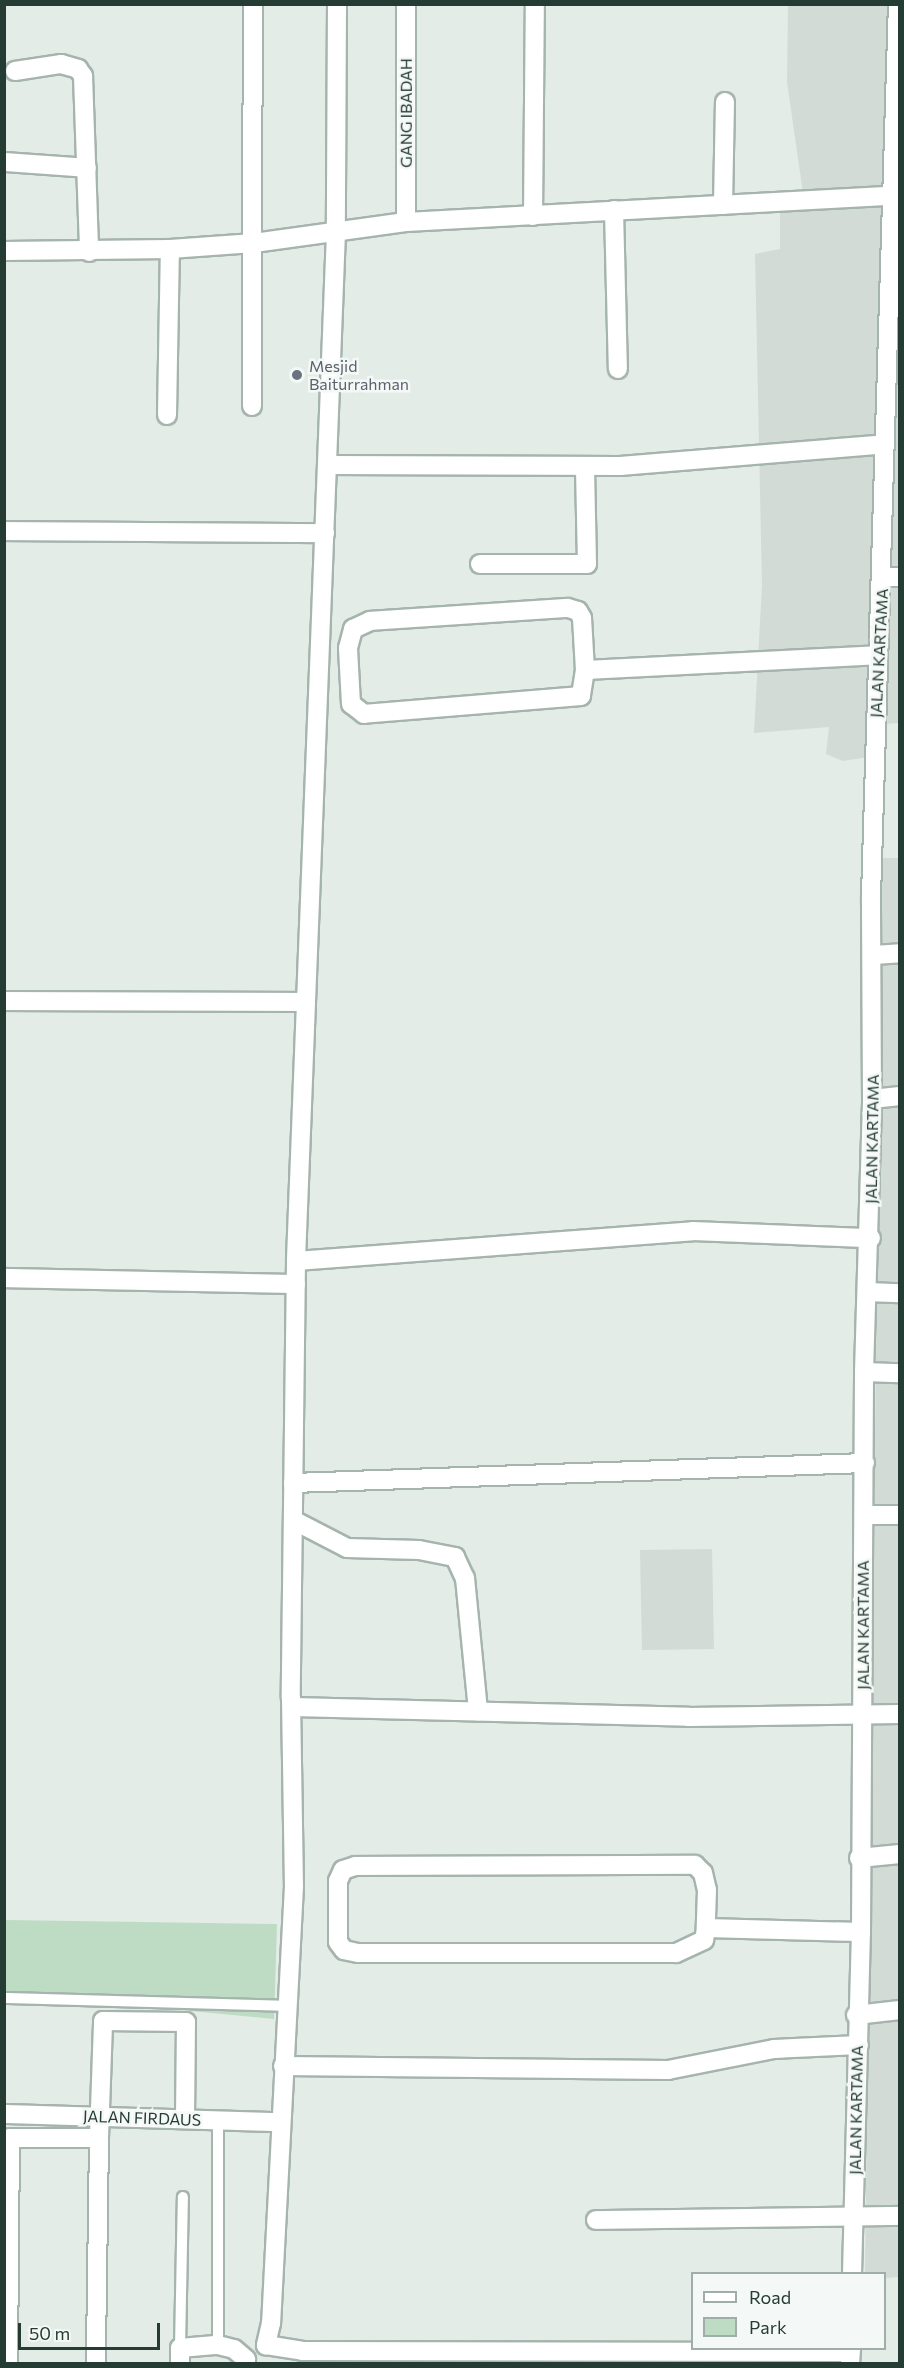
<!DOCTYPE html>
<style>
body{margin:0}
#map{position:relative;width:904px;height:2368px;overflow:hidden;background:#e3ece7;font-family:Commissioner,sans-serif}
div>[style]{position:absolute}
.built>*{inset:0;background:#d2dbd6}
.green>*{inset:0;background:#bedbc4}
.roads{filter:drop-shadow(2px 0 #a6b4ae) drop-shadow(-2px 0 #a6b4ae) drop-shadow(0 2px #a6b4ae) drop-shadow(0 -2px #a6b4ae)}
.service>*{height:10px;margin:-5px;padding:0 5px;transform-origin:5px;border-radius:5px;background:#fff}
.minor>*{height:18px;margin:-9px;padding:0 9px;transform-origin:9px;border-radius:9px;background:#fff}
.secondary>*{height:18px;margin:-9px;padding:0 9px;transform-origin:9px;border-radius:9px;background:#fff}
.dots>*{width:16px;height:16px;translate:-50% -50%;box-sizing:border-box;border:3px solid #f4f8f6;border-radius:50%}
span{translate:-50% -50%;white-space:nowrap;text-align:center;line-height:1.15;-webkit-text-stroke:5px #f4f8f6;paint-order:stroke}
.street-label{font-size:16px;color:#253c34}
.worship-label{font-size:16px;color:#5b616d}
.left{translate:0 -50%;text-align:left}
.frame{position:absolute;inset:0;border:6px solid #253c34;pointer-events:none}
.legend{position:absolute;left:691px;top:2272px;width:195px;height:78px;box-sizing:border-box;background:#f4f8f6;border:2px solid #a1ada8;margin:0;padding:8px 10px;list-style:none;font-size:18px;color:#253c34}
.legend li{display:flex;align-items:center;gap:12px;height:30px}
.legend b{width:30px;border:2px solid #a1ada8}
.scale{position:absolute;left:18px;top:2323px;width:142px;height:27px;box-sizing:border-box;border:3px solid #253c34;border-top:0;padding-left:8px;font-size:18px;line-height:21px;white-space:nowrap;color:#253c34;-webkit-text-stroke:4px #f4f8f6;paint-order:stroke}
</style>
<div id="map">
<div class="built">
<i style="clip-path:polygon(788px 5px,899px 5px,899px 723px,883px 724px,881px 755px,843px 761px,826px 754px,829px 727px,754px 733px,762px 585px,755px 254px,780px 249px,780px 201px,804px 200px,787px 82px)"></i>
<i style="clip-path:polygon(882px 858px,899px 858px,899px 2277px,885px 2278px,884px 2274px,865px 2274px)"></i>
<i style="clip-path:polygon(712px 1549px,714px 1649px,642px 1650px,640px 1550px)"></i>
</div>
<div class="green">
<i style="clip-path:polygon(5px 1920px,277px 1924px,274px 2019px,5px 1993px)"></i>
</div>
<div class="roads">
<div class="service">
<i style="left:4px;top:1998px;width:283px;rotate:1.6deg"></i>
<i style="left:218px;top:2345px;width:225px;rotate:-90deg"></i>
<i style="left:180px;top:2348px;width:151px;rotate:-88.9deg"></i>
</div>
<div class="minor">
<i style="left:337px;top:4px;width:228px;rotate:90.3deg"></i>
<i style="left:336px;top:232px;width:1030px;rotate:92.23deg"></i>
<i style="left:296px;top:1261px;width:437px;rotate:90.7deg"></i>
<i style="left:291px;top:1698px;width:188px;rotate:89.1deg"></i>
<i style="left:294px;top:1886px;width:438px;rotate:93deg"></i>
<i style="left:271px;top:2323px;width:23px;rotate:103deg"></i>
<i style="left:266px;top:2345px;width:36px;rotate:9deg"></i>
<i style="left:302px;top:2351px;width:548px;rotate:0.1deg"></i>
<i style="left:406px;top:4px;width:218px;rotate:90deg"></i>
<i style="left:15px;top:71px;width:47px;rotate:-8.7deg"></i>
<i style="left:61px;top:64px;width:18px;rotate:16deg"></i>
<i style="left:78px;top:69px;width:9px;rotate:54deg"></i>
<i style="left:83px;top:76px;width:176px;rotate:88deg"></i>
<i style="left:4px;top:162px;width:83px;rotate:4.1deg"></i>
<i style="left:723px;top:205px;width:103px;rotate:-88.9deg"></i>
<i style="left:614px;top:210px;width:159px;rotate:88.6deg"></i>
<i style="left:533px;top:216px;width:212px;rotate:-89.5deg"></i>
<i style="left:4px;top:251px;width:166px;rotate:-0.7deg"></i>
<i style="left:170px;top:249px;width:84px;rotate:-4.1deg"></i>
<i style="left:254px;top:243px;width:153px;rotate:-7.9deg"></i>
<i style="left:406px;top:222px;width:485px;rotate:-3.1deg"></i>
<i style="left:252px;top:406px;width:402px;rotate:-89.9deg"></i>
<i style="left:167px;top:415px;width:166px;rotate:-89deg"></i>
<i style="left:328px;top:465px;width:292px;rotate:0.2deg"></i>
<i style="left:620px;top:466px;width:266px;rotate:-4.7deg"></i>
<i style="left:4px;top:531px;width:321px;rotate:0.4deg"></i>
<i style="left:480px;top:564px;width:107px"></i>
<i style="left:587px;top:564px;width:98px;rotate:-91.2deg"></i>
<i style="left:883px;top:577px;width:17px"></i>
<i style="left:568px;top:608px;width:10px;rotate:17deg"></i>
<i style="left:578px;top:611px;width:8px;rotate:60deg"></i>
<i style="left:582px;top:618px;width:52px;rotate:86.7deg"></i>
<i style="left:585px;top:670px;width:26px;rotate:99deg"></i>
<i style="left:581px;top:696px;width:218px;rotate:175.3deg"></i>
<i style="left:364px;top:714px;width:16px;rotate:-142deg"></i>
<i style="left:351px;top:704px;width:56px;rotate:-93.1deg"></i>
<i style="left:348px;top:648px;width:20px;rotate:-75deg"></i>
<i style="left:353px;top:629px;width:19px;rotate:-25deg"></i>
<i style="left:370px;top:621px;width:198px;rotate:-3.8deg"></i>
<i style="left:585px;top:670px;width:293px;rotate:-2.9deg"></i>
<i style="left:874px;top:955px;width:26px;rotate:-4deg"></i>
<i style="left:4px;top:1001px;width:302px;rotate:0.2deg"></i>
<i style="left:872px;top:1099px;width:28px;rotate:-6deg"></i>
<i style="left:296px;top:1261px;width:398px;rotate:-4.3deg"></i>
<i style="left:693px;top:1231px;width:178px;rotate:2.3deg"></i>
<i style="left:4px;top:1278px;width:292px;rotate:1.2deg"></i>
<i style="left:867px;top:1292px;width:33px;rotate:2deg"></i>
<i style="left:864px;top:1372px;width:36px;rotate:2deg"></i>
<i style="left:293px;top:1483px;width:572px;rotate:-2deg"></i>
<i style="left:865px;top:1515px;width:35px"></i>
<i style="left:293px;top:1520px;width:61px;rotate:27.4deg"></i>
<i style="left:347px;top:1548px;width:72px;rotate:1.6deg"></i>
<i style="left:419px;top:1550px;width:37px;rotate:11deg"></i>
<i style="left:455px;top:1557px;width:23px;rotate:65deg"></i>
<i style="left:465px;top:1578px;width:134px;rotate:84.4deg"></i>
<i style="left:293px;top:1707px;width:396px;rotate:1.4deg"></i>
<i style="left:689px;top:1717px;width:211px;rotate:-0.8deg"></i>
<i style="left:859px;top:1858px;width:41px;rotate:-5.6deg"></i>
<i style="left:695px;top:1865px;width:11px;rotate:45deg"></i>
<i style="left:703px;top:1873px;width:17px;rotate:77deg"></i>
<i style="left:707px;top:1890px;width:38px;rotate:92deg"></i>
<i style="left:706px;top:1928px;width:12px;rotate:99deg"></i>
<i style="left:704px;top:1940px;width:31px;rotate:155deg"></i>
<i style="left:676px;top:1953px;width:318px;rotate:180deg"></i>
<i style="left:358px;top:1953px;width:14px;rotate:-168deg"></i>
<i style="left:344px;top:1950px;width:10px;rotate:-127deg"></i>
<i style="left:338px;top:1942px;width:61px;rotate:-90deg"></i>
<i style="left:338px;top:1881px;width:12px;rotate:-66deg"></i>
<i style="left:343px;top:1870px;width:13px;rotate:-18deg"></i>
<i style="left:355px;top:1866px;width:340px;rotate:-0.2deg"></i>
<i style="left:706px;top:1928px;width:155px;rotate:1.5deg"></i>
<i style="left:856px;top:2015px;width:44px;rotate:-6.5deg"></i>
<i style="left:283px;top:2066px;width:385px;rotate:0.6deg"></i>
<i style="left:668px;top:2070px;width:108px;rotate:-11.2deg"></i>
<i style="left:774px;top:2049px;width:85px;rotate:-2.7deg"></i>
<i style="left:4px;top:2114px;width:275px;rotate:1.7deg"></i>
<i style="left:99px;top:2138px;width:117px;rotate:-88deg"></i>
<i style="left:103px;top:2021px;width:83px;rotate:0.7deg"></i>
<i style="left:186px;top:2022px;width:97px;rotate:90.6deg"></i>
<i style="left:596px;top:2220px;width:304px;rotate:-0.8deg"></i>
<i style="left:8px;top:2364px;width:226px;rotate:-89.5deg"></i>
<i style="left:10px;top:2138px;width:89px"></i>
<i style="left:99px;top:2138px;width:226px;rotate:90.8deg"></i>
<i style="left:180px;top:2364px;width:16px;rotate:-90deg"></i>
<i style="left:180px;top:2348px;width:38px;rotate:-5deg"></i>
<i style="left:218px;top:2345px;width:16px;rotate:14deg"></i>
<i style="left:234px;top:2349px;width:16px;rotate:40deg"></i>
</div>
<div class="secondary">
<i style="left:852px;top:2274px;width:342px;rotate:-88.5deg"></i>
<i style="left:861px;top:1932px;width:560px;rotate:-89.69deg"></i>
<i style="left:864px;top:1372px;width:273px;rotate:-88.3deg"></i>
<i style="left:872px;top:1099px;width:203px;rotate:-90.3deg"></i>
<i style="left:871px;top:896px;width:892px;rotate:-88.27deg"></i>
<i style="left:850px;top:2364px;width:16px;rotate:-86deg"></i>
</div>
</div>
<div class="dots">
<i style="left:297px;top:375px;background:#6b7280"></i>
</div>
<div class="street-label">
<span style="left:406px;top:113px;rotate:-90deg">GANG IBADAH</span>
<span style="left:879px;top:653px;rotate:-87deg">JALAN KARTAMA</span>
<span style="left:872px;top:1139px;rotate:-89deg">JALAN KARTAMA</span>
<span style="left:863px;top:1625px;rotate:-90deg">JALAN KARTAMA</span>
<span style="left:856px;top:2110px;rotate:-89deg">JALAN KARTAMA</span>
<span style="left:142px;top:2118px;rotate:2deg">JALAN FIRDAUS</span>
</div>
<div class="worship-label">
<span class="left" style="left:309px;top:375px">Mesjid<br>Baiturrahman</span>
</div>
<div class="frame"></div>
<ul class="legend">
<li><b style="height:8px;background:#fff"></b>Road</li>
<li><b style="height:16px;background:#bedbc4"></b>Park</li>
</ul>
<div class="scale">50 m</div>
</div>
